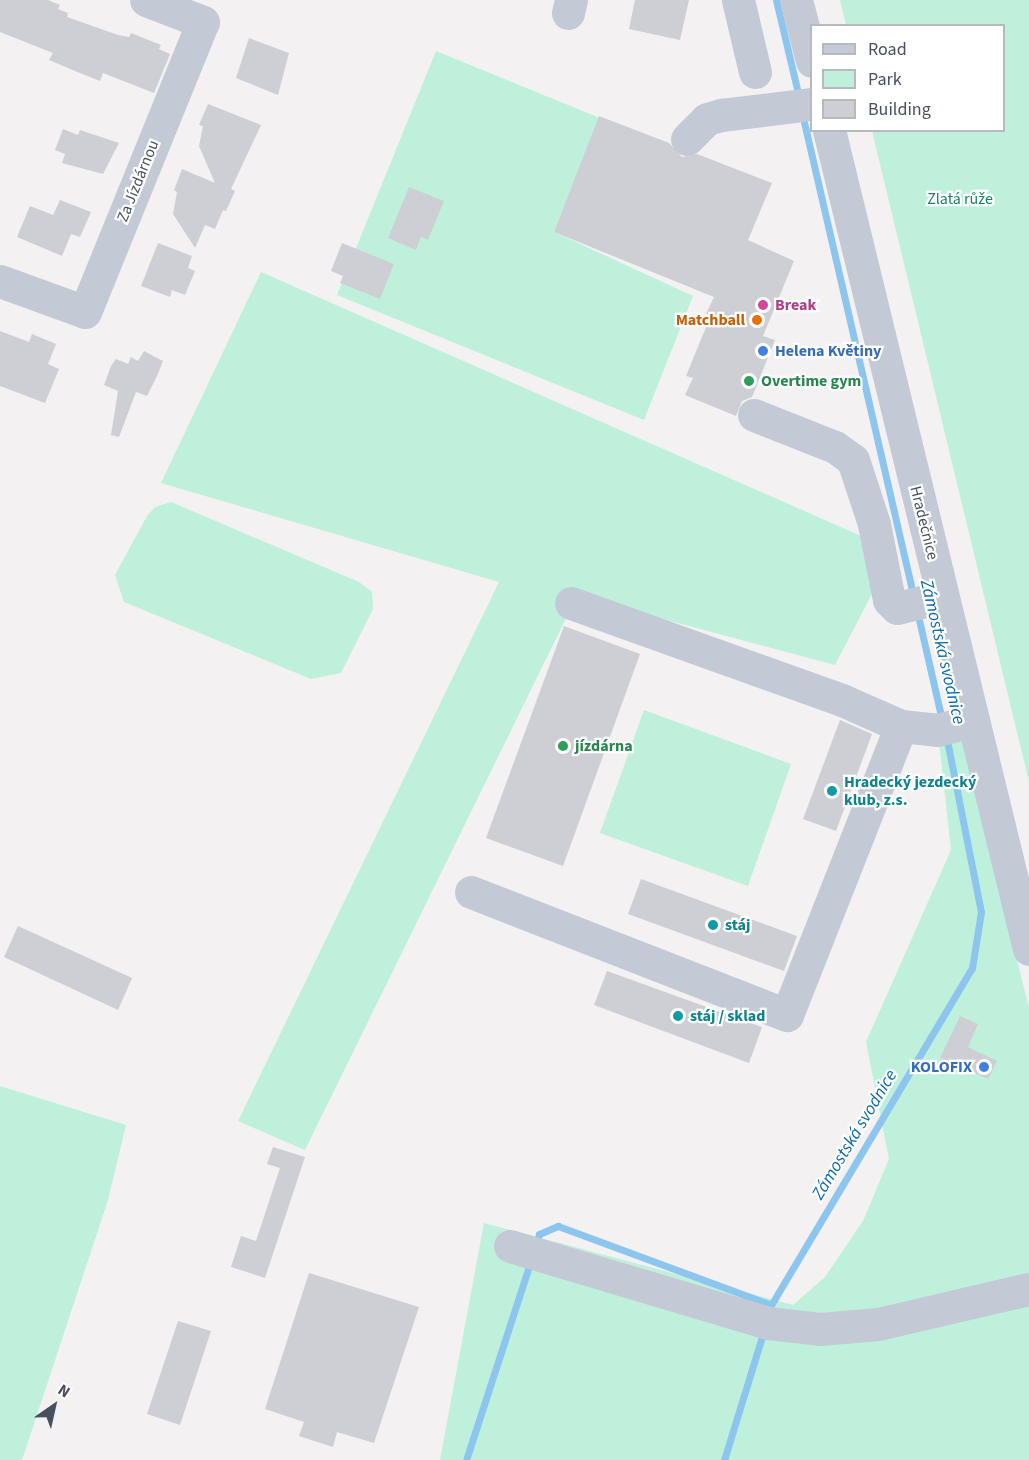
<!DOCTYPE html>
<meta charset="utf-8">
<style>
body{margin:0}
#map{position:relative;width:1029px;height:1460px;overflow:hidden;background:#f3f1f1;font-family:"Source Sans 3",sans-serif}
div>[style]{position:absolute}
.green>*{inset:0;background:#bff0dc}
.stream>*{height:7px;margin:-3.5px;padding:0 3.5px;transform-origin:3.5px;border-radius:3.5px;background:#8cc5ee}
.building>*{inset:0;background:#cdcfd5}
.minor>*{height:33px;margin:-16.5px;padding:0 16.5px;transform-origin:16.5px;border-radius:16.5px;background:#c4cad5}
.dots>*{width:16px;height:16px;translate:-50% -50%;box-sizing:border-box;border:3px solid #fff;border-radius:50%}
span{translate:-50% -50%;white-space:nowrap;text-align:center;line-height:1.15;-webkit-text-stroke:4.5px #fff;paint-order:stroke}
.street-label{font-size:16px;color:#484f5f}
.park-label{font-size:16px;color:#168363}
.hotel-label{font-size:16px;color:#b23c85;font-weight:700}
.left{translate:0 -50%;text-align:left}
.food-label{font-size:16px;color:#c56008;font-weight:700}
.right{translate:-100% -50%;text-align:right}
.shop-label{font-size:16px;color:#366cbe;font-weight:700}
.leisure-label{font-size:16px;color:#27864d;font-weight:700}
.culture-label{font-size:16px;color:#0d838f;font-weight:700}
.water-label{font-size:18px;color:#0a6ab0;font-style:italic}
.legend{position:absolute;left:810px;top:24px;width:195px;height:108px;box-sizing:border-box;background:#fff;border:2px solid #b6b9bf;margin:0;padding:8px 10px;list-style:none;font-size:18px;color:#484f5f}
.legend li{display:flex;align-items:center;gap:12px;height:30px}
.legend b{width:30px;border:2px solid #b6b9bf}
.north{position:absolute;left:24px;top:1376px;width:60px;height:60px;-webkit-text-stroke:4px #fff;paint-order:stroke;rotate:34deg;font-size:16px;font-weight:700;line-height:24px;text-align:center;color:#484f5f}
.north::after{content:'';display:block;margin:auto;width:21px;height:27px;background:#484f5f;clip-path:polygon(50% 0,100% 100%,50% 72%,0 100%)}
</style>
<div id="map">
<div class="green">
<i style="clip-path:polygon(840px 0,1029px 0,1029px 782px,872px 131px,1004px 130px,1004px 26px,846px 25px)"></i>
<i style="clip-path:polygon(436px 51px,600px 118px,554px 232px,693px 296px,644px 420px,337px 295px)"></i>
<i style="clip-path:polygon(261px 272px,868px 539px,876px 586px,835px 665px,577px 596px,305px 1150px,238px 1121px,499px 582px,161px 483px)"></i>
<i style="clip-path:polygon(171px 502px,359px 582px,372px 592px,373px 609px,341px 673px,311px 679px,124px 602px,115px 575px,147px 516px,155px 507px)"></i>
<i style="clip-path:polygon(644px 710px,791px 764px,748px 886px,600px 833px)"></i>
<i style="clip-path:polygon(962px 737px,1029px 1008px,1029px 1460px,440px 1460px,484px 1223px,793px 1305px,825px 1277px,863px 1221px,889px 1159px,866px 1042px,951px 850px,939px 741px)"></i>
<i style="clip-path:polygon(0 1086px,126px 1125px,108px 1200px,22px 1460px,0 1460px)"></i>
</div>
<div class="stream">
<i style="left:776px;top:0;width:91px;rotate:76.7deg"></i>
<i style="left:804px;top:122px;width:484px;rotate:77deg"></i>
<i style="left:917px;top:611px;width:112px;rotate:77.1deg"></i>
<i style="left:536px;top:1244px;width:10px;rotate:-73deg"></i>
<i style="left:539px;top:1234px;width:21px;rotate:-23deg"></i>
<i style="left:558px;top:1226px;width:227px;rotate:20.3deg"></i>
<i style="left:771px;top:1305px;width:392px;rotate:-59.2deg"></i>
<i style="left:972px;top:968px;width:57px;rotate:-80.9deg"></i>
<i style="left:981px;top:912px;width:179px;rotate:-101.2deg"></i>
<i style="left:466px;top:1460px;width:210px;rotate:-72deg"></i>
<i style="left:724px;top:1460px;width:136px;rotate:-72.9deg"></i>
</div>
<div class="building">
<i style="clip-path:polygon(0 0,48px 0,60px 5px,58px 9px,68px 13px,67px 17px,118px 35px,129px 37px,131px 33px,161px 45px,159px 49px,170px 54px,154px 93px,103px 73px,100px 81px,75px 71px,49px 60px,53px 53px,0 32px)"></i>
<i style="clip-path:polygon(635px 0,689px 0,680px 40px,629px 29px)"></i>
<i style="clip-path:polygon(249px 38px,289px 53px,278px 95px,236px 78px)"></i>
<i style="clip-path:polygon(208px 104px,261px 125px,231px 189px,235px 191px,226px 211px,223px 210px,215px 229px,205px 225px,195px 248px,173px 214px,177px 192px,174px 190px,182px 169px,215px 183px,199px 146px,203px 126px,199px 125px)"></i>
<i style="clip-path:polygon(599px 116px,669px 143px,682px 157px,697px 154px,772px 183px,748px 240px,794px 261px,763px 336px,775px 340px,752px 397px,742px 401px,736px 416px,685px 395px,693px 378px,686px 376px,711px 315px,706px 314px,714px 297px,554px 232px)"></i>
<i style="clip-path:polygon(63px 129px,78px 135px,80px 130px,119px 143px,103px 174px,62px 163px,65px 154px,55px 150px)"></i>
<i style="clip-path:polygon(409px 187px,444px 201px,428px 240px,421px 237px,416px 250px,388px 238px)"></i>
<i style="clip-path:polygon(60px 200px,91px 212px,80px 237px,71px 234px,62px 256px,17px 237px,30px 206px,53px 215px)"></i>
<i style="clip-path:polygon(158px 243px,192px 256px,188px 268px,195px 271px,185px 295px,172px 290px,170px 297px,141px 286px)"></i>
<i style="clip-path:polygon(342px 243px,394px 264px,380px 299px,340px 283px,343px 276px,331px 271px)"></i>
<i style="clip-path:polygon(0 331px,29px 342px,32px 334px,56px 344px,48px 364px,59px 369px,45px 403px,0 386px)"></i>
<i style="clip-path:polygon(144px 351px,163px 361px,157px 376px,147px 396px,136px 392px,119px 437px,111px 435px,118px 391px,104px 385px,111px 366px,116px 359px,128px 364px,131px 357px,138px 361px)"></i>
<i style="clip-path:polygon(564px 626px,640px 654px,563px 866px,486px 838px)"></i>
<i style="clip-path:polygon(840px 720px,872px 734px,836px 831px,803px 819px)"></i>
<i style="clip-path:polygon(641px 879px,797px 936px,784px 971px,628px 914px)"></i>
<i style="clip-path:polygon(18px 926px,132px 978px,118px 1010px,4px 957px)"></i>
<i style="clip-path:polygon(607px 971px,762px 1027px,749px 1063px,594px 1005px)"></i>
<i style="clip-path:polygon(960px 1016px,978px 1024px,968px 1047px,997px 1061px,988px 1079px,940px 1058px)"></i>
<i style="clip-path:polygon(273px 1147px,305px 1157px,265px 1278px,231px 1267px,241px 1236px,256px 1241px,280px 1168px,267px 1164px)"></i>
<i style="clip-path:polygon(309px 1273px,419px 1307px,374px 1443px,337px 1432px,333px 1447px,299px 1436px,304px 1422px,265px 1409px)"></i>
<i style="clip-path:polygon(178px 1321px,211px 1331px,180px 1425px,147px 1414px)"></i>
</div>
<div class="minor">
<i style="left:738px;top:0;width:74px;rotate:76.7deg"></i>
<i style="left:796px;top:0;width:63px;rotate:75.3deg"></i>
<i style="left:568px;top:13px;width:13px;rotate:-77deg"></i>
<i style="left:829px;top:130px;width:843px;rotate:76.28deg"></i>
<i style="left:687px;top:139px;width:28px;rotate:-45deg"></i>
<i style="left:707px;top:119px;width:15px;rotate:-16deg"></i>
<i style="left:721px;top:115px;width:92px;rotate:-6.9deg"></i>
<i style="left:0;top:281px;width:90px;rotate:20deg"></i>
<i style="left:85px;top:312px;width:313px;rotate:-67.9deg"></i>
<i style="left:203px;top:22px;width:61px;rotate:-158.9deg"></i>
<i style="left:754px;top:415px;width:87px;rotate:21.6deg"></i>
<i style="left:835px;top:447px;width:22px;rotate:36deg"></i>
<i style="left:853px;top:460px;width:67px;rotate:71.8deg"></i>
<i style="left:874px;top:524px;width:77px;rotate:78.8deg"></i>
<i style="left:889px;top:600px;width:11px;rotate:45deg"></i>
<i style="left:897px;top:608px;width:46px;rotate:-13.7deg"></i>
<i style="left:571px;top:603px;width:288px;rotate:19.7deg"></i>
<i style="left:842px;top:700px;width:64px;rotate:23.8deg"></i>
<i style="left:471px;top:892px;width:339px;rotate:21.3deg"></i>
<i style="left:787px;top:1015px;width:311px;rotate:-68.5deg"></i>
<i style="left:901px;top:726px;width:36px;rotate:6deg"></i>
<i style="left:937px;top:730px;width:37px;rotate:-14deg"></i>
<i style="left:510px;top:1246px;width:269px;rotate:16.6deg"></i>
<i style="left:768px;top:1323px;width:52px;rotate:6.6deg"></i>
<i style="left:820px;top:1329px;width:58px;rotate:-4.9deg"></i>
<i style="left:878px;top:1324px;width:155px;rotate:-13.1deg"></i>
</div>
<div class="dots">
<i style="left:763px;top:305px;background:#d1479c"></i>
<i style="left:757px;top:320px;background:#e8710a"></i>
<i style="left:763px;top:351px;background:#3f7fe0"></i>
<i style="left:749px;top:381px;background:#2e9e5b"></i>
<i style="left:563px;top:746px;background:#2e9e5b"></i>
<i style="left:832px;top:791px;background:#0f9aa8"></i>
<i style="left:713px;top:925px;background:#0f9aa8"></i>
<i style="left:678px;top:1016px;background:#0f9aa8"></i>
<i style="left:984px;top:1067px;background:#3f7fe0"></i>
</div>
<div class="street-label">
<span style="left:138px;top:181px;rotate:-68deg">Za Jízdárnou</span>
<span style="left:924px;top:523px;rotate:76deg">Hradečnice</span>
</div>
<div class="park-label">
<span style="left:960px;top:199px">Zlatá růže</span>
</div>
<div class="hotel-label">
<span class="left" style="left:775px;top:305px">Break</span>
</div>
<div class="food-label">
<span class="right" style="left:745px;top:320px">Matchball</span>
</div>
<div class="shop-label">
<span class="left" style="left:775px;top:351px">Helena Květiny</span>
<span class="right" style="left:972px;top:1067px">KOLOFIX</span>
</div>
<div class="leisure-label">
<span class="left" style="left:761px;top:381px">Overtime gym</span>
<span class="left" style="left:575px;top:746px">jízdárna</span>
</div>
<div class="culture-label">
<span class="left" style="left:844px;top:791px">Hradecký jezdecký<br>klub, z.s.</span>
<span class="left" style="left:725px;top:925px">stáj</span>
<span class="left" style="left:690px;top:1016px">stáj / sklad</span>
</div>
<div class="water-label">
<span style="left:942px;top:652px;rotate:77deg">Zámostská svodnice</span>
<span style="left:855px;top:1135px;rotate:-59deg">Zámostská svodnice</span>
</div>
<ul class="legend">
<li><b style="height:8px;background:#c4cad5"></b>Road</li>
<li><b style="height:16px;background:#bff0dc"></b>Park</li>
<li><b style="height:16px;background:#cdcfd5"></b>Building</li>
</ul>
<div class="north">N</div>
</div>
